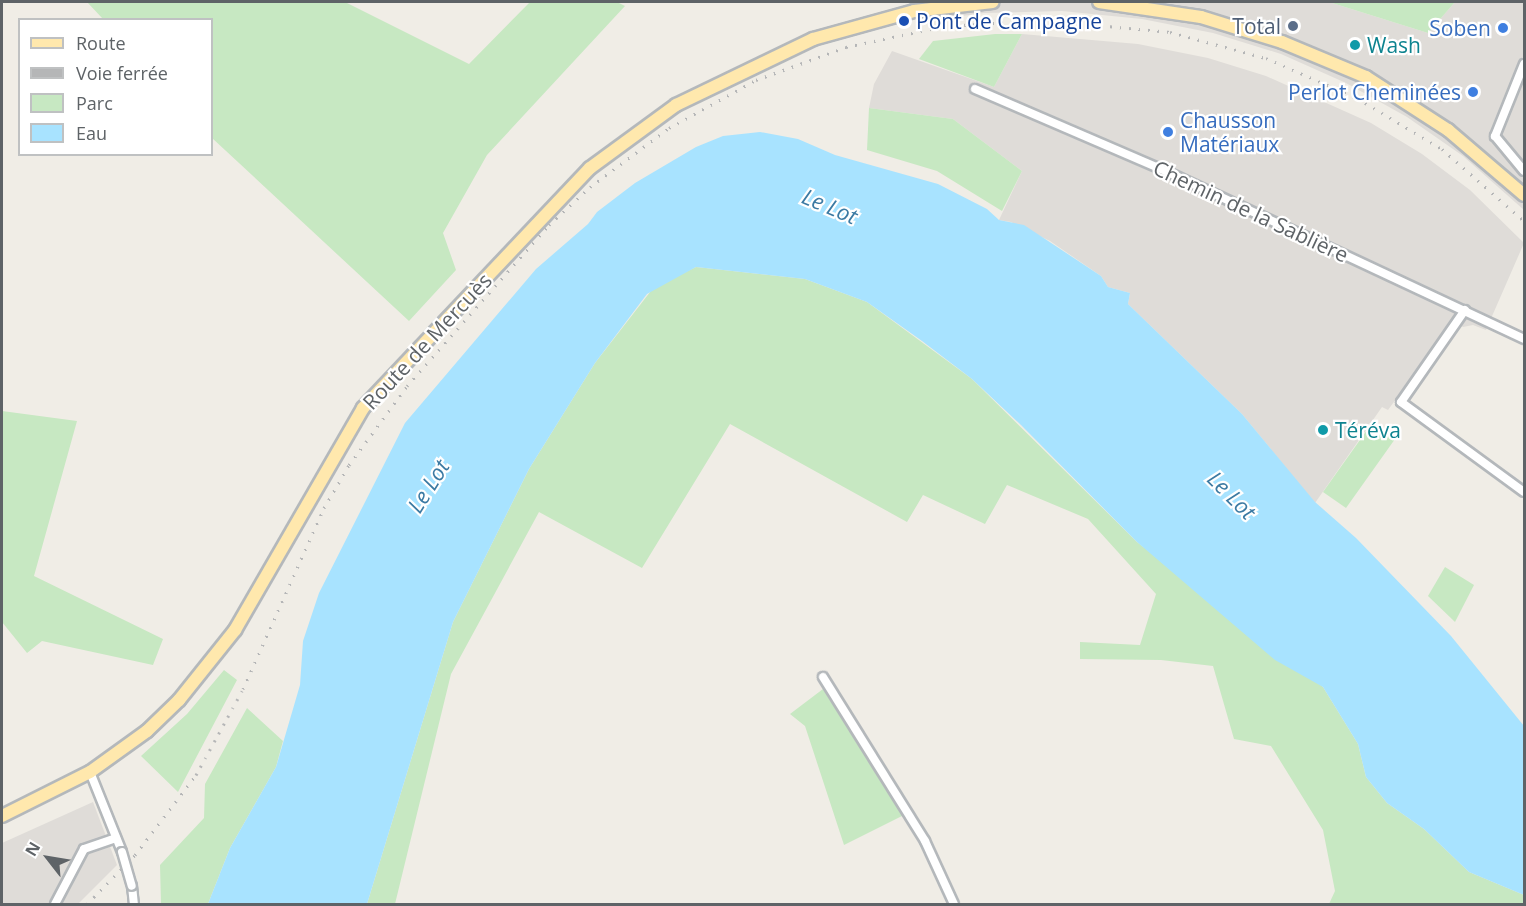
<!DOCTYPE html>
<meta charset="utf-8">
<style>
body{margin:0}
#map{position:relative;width:1526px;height:906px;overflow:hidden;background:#f0ede6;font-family:"Open Sans",sans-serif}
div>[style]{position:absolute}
.industrial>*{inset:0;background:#dfdcd8}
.green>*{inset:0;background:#c7e8c2}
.water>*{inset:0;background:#a8e3ff}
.roads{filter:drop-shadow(2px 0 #b4b8bb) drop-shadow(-2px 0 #b4b8bb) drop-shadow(0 2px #b4b8bb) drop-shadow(0 -2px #b4b8bb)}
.minor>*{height:8px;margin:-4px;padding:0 4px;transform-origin:4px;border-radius:4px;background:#fff}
.primary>*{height:12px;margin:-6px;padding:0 6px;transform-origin:6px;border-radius:6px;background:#ffe8ad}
.rail>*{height:3px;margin-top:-1.5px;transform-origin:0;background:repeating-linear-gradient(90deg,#b5b6b7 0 1.5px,transparent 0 9.5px)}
.bridges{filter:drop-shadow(2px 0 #b4b8bb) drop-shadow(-2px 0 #b4b8bb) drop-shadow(0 2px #b4b8bb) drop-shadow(0 -2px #b4b8bb)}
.minor-bridge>*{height:8px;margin:-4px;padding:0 4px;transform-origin:4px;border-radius:4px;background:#fff}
.dots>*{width:16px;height:16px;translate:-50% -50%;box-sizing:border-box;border:3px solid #fff;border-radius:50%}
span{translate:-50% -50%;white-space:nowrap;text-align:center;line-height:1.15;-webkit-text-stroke:4.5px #fff;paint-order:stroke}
.transit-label{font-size:21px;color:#164399}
.left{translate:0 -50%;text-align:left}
.service-label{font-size:21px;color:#4e5e75}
.right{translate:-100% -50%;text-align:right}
.shop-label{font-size:21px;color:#366cbe}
.culture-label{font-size:21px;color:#0d838f}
.street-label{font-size:21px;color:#5e6367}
.water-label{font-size:22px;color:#3b7aa3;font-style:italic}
.frame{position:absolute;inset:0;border:3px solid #5e6367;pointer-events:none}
.legend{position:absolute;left:18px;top:18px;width:195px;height:138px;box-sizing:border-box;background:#fff;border:2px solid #bfc1c2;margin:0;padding:8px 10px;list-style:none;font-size:18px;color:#5e6367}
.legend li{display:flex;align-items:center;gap:12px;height:30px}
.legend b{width:30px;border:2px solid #bfc1c2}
.north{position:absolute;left:18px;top:828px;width:60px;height:60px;-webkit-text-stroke:4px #fff;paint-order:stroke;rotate:301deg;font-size:16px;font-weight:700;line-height:24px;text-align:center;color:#5e6367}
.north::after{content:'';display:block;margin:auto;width:21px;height:27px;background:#5e6367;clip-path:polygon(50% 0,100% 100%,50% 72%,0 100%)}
</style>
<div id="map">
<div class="industrial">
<i style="clip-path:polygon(929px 2px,1329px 2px,1428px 33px,1455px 2px,1524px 2px,1524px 210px,1463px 156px,1407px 117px,1346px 83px,1281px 54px,1213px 33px,1142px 19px,1062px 11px,984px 13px,924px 21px)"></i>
<i style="clip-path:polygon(1022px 34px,1138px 44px,1208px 58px,1266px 76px,1371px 123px,1422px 154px,1470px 190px,1524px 243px,1486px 330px,1473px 325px,1463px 327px,1453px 321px,1388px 410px,1382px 407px,1315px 503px,1242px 414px,1128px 304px,1130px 293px,1108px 287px,1101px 276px,1050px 241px,1011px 222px,999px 220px,1022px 171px,953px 119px,869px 108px,874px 84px,892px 51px,994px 87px)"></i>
<i style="clip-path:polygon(93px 802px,117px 865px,78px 904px,2px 904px,2px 843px)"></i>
</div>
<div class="green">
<i style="clip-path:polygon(87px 2px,345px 2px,469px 64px,530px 2px,617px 2px,625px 6px,487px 155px,443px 233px,456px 270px,409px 321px,212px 138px,212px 20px,103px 19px)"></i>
<i style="clip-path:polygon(1329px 2px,1455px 2px,1428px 33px)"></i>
<i style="clip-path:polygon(995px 34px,1022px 34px,994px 87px,919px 59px,933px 41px)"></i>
<i style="clip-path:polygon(869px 108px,953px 119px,1022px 171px,1002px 211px,937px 171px,867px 150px)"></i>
<i style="clip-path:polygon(696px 267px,805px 279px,867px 302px,972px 379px,1137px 542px,1323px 687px,1358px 744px,1366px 777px,1387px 803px,1424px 829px,1469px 872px,1524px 895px,1524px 904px,1329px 904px,1335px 891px,1323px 830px,1271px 746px,1234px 739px,1213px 666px,1161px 660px,1080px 659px,1080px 642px,1140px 645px,1156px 594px,1088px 519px,1007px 485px,985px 524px,923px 495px,907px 522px,730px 424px,642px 568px,539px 512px,451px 674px,395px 904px,367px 904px,453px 622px,529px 469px,595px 363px,654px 287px)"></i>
<i style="clip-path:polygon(2px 411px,77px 421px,34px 576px,163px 639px,153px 665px,42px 641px,27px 653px,2px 622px)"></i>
<i style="clip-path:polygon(1372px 423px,1383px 431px,1388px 424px,1400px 432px,1346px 508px,1323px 492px)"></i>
<i style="clip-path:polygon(1445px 567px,1474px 585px,1455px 622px,1428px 596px)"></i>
<i style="clip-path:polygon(224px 670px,237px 680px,178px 792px,141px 756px,187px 714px)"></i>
<i style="clip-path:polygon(823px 689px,904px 815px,844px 845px,805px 726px,790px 714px)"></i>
<i style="clip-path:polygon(247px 708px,283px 741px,276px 767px,230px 848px,208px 904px,161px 904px,160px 865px,204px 818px,205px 784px)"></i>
</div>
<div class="water">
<i style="clip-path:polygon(760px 132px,798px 139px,835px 155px,938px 184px,987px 209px,999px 220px,1024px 225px,1101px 276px,1108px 287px,1130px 293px,1128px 304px,1242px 414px,1315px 502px,1356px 538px,1451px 636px,1524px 726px,1524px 895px,1469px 872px,1424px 829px,1387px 803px,1366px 777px,1358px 744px,1323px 687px,1275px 660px,1137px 542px,1021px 425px,972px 379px,922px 341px,867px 302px,805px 279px,696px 267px,647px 294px,595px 363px,529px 469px,453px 622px,367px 904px,208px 904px,230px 848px,276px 767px,300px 685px,303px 641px,319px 593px,405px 423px,536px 269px,588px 224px,597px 212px,635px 183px,696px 147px,723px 136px)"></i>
</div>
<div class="roads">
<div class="minor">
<i style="left:1524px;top:64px;width:78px;rotate:111.9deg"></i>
<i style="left:1495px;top:136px;width:45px;rotate:50.4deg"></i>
<i style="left:975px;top:89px;width:212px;rotate:23.3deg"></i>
<i style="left:1170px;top:173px;width:391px;rotate:25.1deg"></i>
<i style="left:1465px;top:310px;width:112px;rotate:124.8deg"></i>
<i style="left:1401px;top:402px;width:152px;rotate:36.2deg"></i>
<i style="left:823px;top:677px;width:193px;rotate:58.1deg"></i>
<i style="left:925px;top:841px;width:69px;rotate:65.3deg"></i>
<i style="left:90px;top:772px;width:86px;rotate:68.2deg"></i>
<i style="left:132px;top:886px;width:18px;rotate:84deg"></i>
<i style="left:55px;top:904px;width:62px;rotate:-62.2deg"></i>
<i style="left:84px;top:849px;width:34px;rotate:-19deg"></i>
</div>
<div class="primary">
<i style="left:1099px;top:2px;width:103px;rotate:8.4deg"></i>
<i style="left:1201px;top:17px;width:85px;rotate:17.2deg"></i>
<i style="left:1282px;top:42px;width:91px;rotate:22.6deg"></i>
<i style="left:1366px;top:77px;width:98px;rotate:32.9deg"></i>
<i style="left:1448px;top:130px;width:100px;rotate:40.5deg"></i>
<i style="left:2px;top:816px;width:98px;rotate:-26.6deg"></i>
<i style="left:90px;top:772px;width:70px;rotate:-35.7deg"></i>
<i style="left:147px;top:731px;width:45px;rotate:-44.1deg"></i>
<i style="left:179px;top:700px;width:90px;rotate:-51.3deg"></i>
<i style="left:235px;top:630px;width:256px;rotate:-60deg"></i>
<i style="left:363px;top:408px;width:330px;rotate:-46.6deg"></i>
<i style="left:590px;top:168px;width:107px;rotate:-36.2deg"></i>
<i style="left:676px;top:105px;width:152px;rotate:-25.7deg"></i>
<i style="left:813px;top:39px;width:105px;rotate:-15.5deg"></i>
<i style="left:914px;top:11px;width:79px;rotate:-6.6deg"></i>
</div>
</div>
<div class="rail">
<i style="left:87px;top:904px;width:69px;rotate:-45.6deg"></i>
<i style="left:135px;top:855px;width:101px;rotate:-52.7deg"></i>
<i style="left:196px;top:775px;width:98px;rotate:-61.3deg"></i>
<i style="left:243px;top:689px;width:198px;rotate:-65.9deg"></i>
<i style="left:324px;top:508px;width:50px;rotate:-59.8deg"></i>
<i style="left:349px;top:465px;width:98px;rotate:-53.7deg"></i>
<i style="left:407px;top:386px;width:215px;rotate:-48.6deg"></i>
<i style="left:549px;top:225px;width:56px;rotate:-42.8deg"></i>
<i style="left:590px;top:187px;width:99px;rotate:-36.8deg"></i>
<i style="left:669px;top:128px;width:99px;rotate:-28.9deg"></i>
<i style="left:756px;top:80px;width:96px;rotate:-20.1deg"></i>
<i style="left:846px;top:47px;width:101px;rotate:-12deg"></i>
<i style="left:945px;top:26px;width:99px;rotate:-3.5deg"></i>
<i style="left:1044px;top:20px;width:127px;rotate:5.4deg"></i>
<i style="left:1170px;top:32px;width:99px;rotate:15.2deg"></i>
<i style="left:1266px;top:58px;width:99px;rotate:23.7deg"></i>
<i style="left:1357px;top:98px;width:99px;rotate:31deg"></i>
<i style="left:1442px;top:149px;width:109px;rotate:41.3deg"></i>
</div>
<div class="bridges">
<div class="minor-bridge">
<i style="left:122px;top:852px;width:35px;rotate:74deg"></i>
</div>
</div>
<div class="dots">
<i style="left:904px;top:21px;background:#1a4fb4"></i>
<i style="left:1293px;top:26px;background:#5c6f8a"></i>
<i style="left:1503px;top:28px;background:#3f7fe0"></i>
<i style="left:1355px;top:45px;background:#0f9aa8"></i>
<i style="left:1473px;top:92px;background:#3f7fe0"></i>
<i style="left:1168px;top:132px;background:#3f7fe0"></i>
<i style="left:1323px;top:430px;background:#0f9aa8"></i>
</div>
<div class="transit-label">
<span class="left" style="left:916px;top:21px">Pont de Campagne</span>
</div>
<div class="service-label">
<span class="right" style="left:1281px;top:26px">Total</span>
</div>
<div class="shop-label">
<span class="right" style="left:1491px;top:28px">Soben</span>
<span class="right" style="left:1461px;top:92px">Perlot Cheminées</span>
<span class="left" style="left:1180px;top:132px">Chausson<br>Matériaux</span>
</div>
<div class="culture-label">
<span class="left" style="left:1367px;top:45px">Wash</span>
<span class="left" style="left:1335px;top:430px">Téréva</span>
</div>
<div class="street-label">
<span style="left:1251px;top:211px;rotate:25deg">Chemin de la Sablière</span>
<span style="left:427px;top:341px;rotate:-47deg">Route de Mercuès</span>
</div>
<div class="water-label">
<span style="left:830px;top:206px;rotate:23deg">Le Lot</span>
<span style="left:428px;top:486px;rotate:-58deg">Le Lot</span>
<span style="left:1232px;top:495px;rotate:45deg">Le Lot</span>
</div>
<div class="frame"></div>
<ul class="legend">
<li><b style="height:8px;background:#ffe8ad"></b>Route</li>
<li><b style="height:8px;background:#b5b6b7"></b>Voie ferrée</li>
<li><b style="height:16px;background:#c7e8c2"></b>Parc</li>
<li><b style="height:16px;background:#a8e3ff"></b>Eau</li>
</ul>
<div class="north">N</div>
</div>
